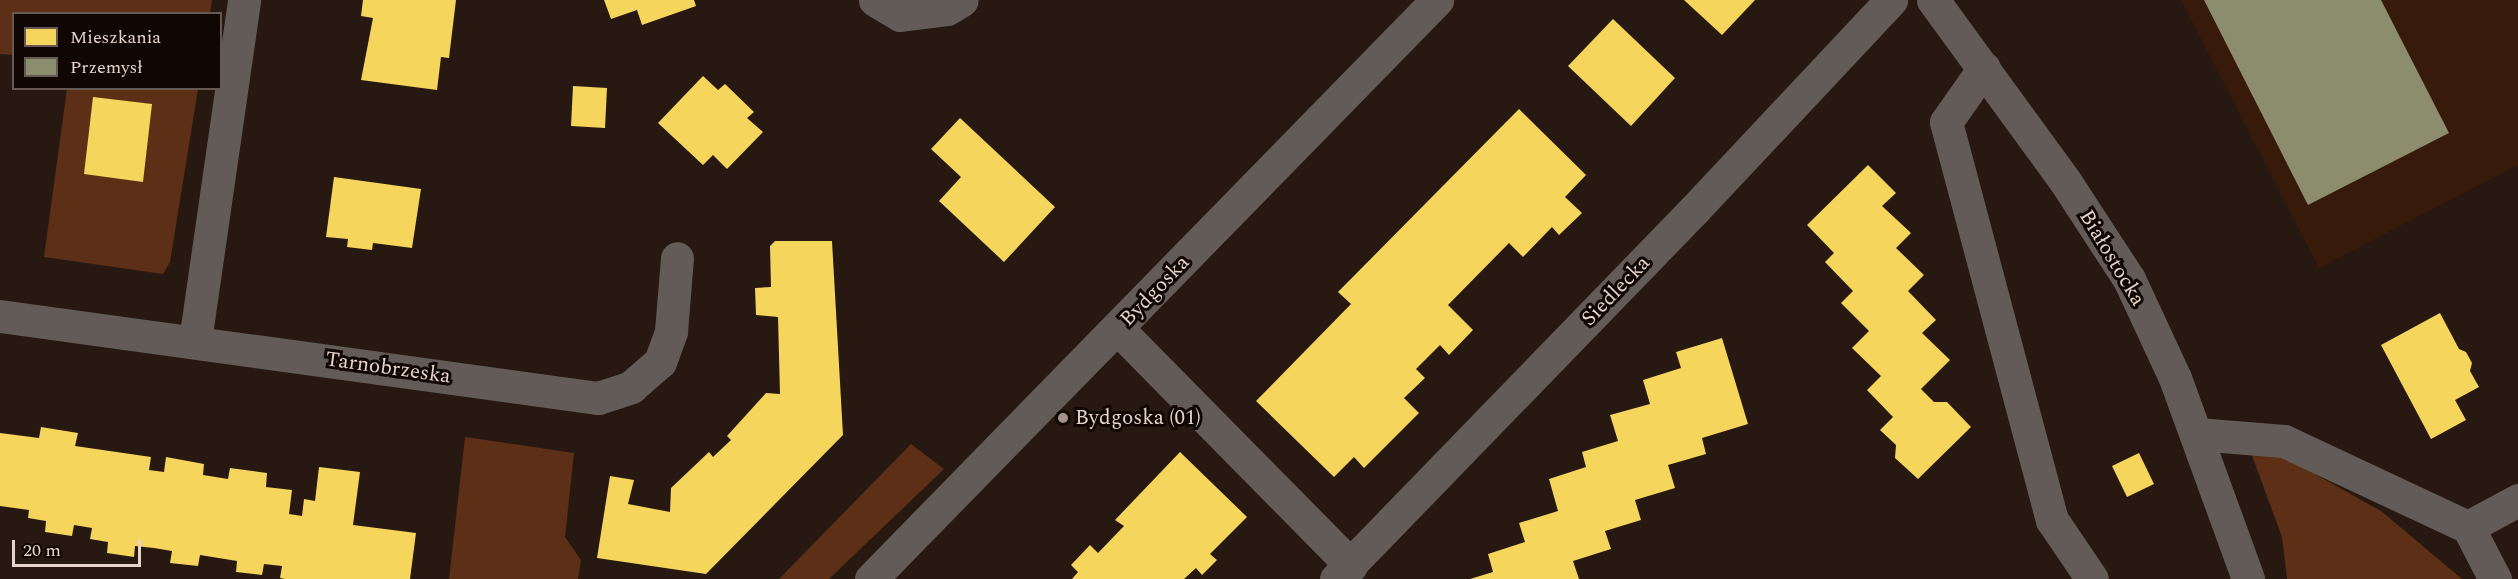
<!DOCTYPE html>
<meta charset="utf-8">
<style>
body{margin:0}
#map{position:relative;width:2518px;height:579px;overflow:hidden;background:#271911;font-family:Spectral,serif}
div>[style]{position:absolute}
.built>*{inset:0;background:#371a09}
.green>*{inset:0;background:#5c2f16}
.homes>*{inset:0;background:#f6d55c}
.industry>*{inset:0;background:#8c8c6e}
.minor>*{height:33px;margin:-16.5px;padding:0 16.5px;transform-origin:16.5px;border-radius:16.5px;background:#625b58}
.dots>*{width:16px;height:16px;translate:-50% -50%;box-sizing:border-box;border:3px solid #100602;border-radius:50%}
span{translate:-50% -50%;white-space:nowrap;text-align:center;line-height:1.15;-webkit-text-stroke:6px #100602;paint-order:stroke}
.street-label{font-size:21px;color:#e6d4cb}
.poi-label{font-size:21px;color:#e6d4cb}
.left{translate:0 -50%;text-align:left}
.legend{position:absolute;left:12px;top:12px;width:210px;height:78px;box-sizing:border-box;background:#100602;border:2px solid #665852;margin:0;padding:8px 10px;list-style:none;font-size:18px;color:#e6d4cb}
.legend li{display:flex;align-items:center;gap:12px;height:30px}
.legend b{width:30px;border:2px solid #665852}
.scale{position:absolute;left:12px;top:540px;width:129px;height:27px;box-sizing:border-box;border:3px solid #e6d4cb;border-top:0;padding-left:8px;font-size:18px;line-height:21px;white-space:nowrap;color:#e6d4cb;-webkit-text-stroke:4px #100602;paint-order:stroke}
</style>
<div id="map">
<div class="built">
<i style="clip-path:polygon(2181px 0,2518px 0,2518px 165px,2319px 268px)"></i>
</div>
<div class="green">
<i style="clip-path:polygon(0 0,212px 0,210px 13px,14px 14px,13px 55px,0 54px)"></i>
<i style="clip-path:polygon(67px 89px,198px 89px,170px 262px,163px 274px,44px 257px)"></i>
<i style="clip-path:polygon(465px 437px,574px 453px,565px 537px,581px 560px,578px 579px,449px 579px)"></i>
<i style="clip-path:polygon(911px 444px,944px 469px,829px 579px,779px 579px)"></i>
<i style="clip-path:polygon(2250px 450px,2284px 457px,2381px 511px,2462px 579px,2287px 579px,2282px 537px)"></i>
</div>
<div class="homes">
<i style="clip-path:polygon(363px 0,456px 0,449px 58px,441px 57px,437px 90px,361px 80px,373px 18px,361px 16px)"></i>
<i style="clip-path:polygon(604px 0,694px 0,696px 6px,642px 25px,637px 10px,611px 19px)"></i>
<i style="clip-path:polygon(1684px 0,1755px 0,1722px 35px)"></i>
<i style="clip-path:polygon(1613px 19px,1675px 78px,1631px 126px,1568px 66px)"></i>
<i style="clip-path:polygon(703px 76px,718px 90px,725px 84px,754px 112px,747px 118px,763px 132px,727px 169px,713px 155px,703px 165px,658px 123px)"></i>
<i style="clip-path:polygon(573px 86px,607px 88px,605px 128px,571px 126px)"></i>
<i style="clip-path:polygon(93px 97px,152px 104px,143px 182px,84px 174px)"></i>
<i style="clip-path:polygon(1519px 109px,1586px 175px,1565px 197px,1582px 213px,1559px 235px,1552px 227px,1523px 257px,1509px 243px,1448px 305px,1473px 330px,1449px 355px,1440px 345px,1416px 369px,1425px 378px,1404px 398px,1419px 413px,1364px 468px,1354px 457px,1334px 477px,1256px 401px,1351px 304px,1338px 292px)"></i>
<i style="clip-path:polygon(960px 118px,1055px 207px,1004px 262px,939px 201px,961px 177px,931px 149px)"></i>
<i style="clip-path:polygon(1868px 165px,1896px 193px,1882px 206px,1911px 233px,1896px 248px,1924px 275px,1908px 291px,1936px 320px,1922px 333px,1950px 360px,1921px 389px,1934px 402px,1947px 402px,1971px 427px,1918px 479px,1895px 458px,1896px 445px,1880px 430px,1893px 417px,1867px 390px,1881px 376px,1852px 348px,1869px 331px,1841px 303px,1853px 291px,1825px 262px,1834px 253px,1807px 225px)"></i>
<i style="clip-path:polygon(334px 177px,421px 189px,412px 248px,373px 243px,372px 250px,347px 247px,348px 239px,326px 237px)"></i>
<i style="clip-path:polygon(775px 241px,832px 241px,843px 435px,706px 574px,597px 558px,610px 476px,634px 480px,628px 504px,670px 512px,671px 488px,709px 452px,713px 457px,731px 440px,727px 436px,766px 393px,780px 394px,778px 317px,756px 315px,755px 288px,771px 287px,770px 246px)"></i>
<i style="clip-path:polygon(2440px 313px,2459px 349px,2466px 352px,2472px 363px,2470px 371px,2479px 387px,2455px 400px,2466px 420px,2431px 439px,2381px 345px)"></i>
<i style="clip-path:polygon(1722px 338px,1748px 424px,1702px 438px,1706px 454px,1668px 465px,1675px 488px,1635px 500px,1641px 520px,1605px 531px,1611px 549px,1573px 561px,1579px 579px,1470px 579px,1493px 572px,1488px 554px,1525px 542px,1519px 523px,1558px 511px,1549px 479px,1586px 467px,1582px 452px,1618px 441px,1610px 415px,1650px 404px,1643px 380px,1681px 368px,1676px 352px)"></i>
<i style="clip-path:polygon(41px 427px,78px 433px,75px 446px,151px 457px,149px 470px,164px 472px,166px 457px,204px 464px,203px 475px,228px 479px,230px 468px,267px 473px,266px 487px,292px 490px,289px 514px,302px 516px,304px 499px,315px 501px,319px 467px,360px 472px,353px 525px,416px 533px,410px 579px,285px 579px,280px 578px,282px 566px,264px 564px,262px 575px,236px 572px,237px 561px,200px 555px,198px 566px,170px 563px,172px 551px,154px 548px,135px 546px,134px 557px,107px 553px,108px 542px,90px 539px,92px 528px,74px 525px,72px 536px,45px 532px,46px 521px,28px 518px,29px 510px,0 506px,0 433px,39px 438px)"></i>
<i style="clip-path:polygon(1180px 452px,1247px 517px,1210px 554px,1217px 560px,1202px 575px,1196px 568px,1184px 579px,1072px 579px,1078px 572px,1071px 565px,1090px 545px,1098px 553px,1124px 526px,1115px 520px)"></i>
<i style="clip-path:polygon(2139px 453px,2154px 484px,2127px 497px,2112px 466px)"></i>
</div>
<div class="industry">
<i style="clip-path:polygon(2204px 0,2381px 0,2449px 133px,2308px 205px)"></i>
</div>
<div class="minor">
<i style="left:875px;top:0;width:29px;rotate:31deg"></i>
<i style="left:900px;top:15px;width:47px;rotate:-7.3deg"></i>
<i style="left:947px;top:9px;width:17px;rotate:-31deg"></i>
<i style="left:1933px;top:0;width:224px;rotate:53.9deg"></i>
<i style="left:2065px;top:181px;width:117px;rotate:56.9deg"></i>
<i style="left:2129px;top:279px;width:109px;rotate:65.1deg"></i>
<i style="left:2175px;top:378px;width:214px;rotate:70deg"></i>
<i style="left:1984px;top:68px;width:66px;rotate:125.1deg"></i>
<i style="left:1946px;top:122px;width:412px;rotate:75.1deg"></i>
<i style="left:2052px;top:520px;width:71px;rotate:55.9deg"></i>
<i style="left:0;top:316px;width:604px;rotate:7.81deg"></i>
<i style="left:598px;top:398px;width:35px;rotate:-18deg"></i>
<i style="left:631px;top:387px;width:38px;rotate:-41deg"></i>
<i style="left:660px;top:362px;width:33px;rotate:-70deg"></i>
<i style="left:671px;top:331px;width:73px;rotate:-85.3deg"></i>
<i style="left:1118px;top:329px;width:332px;rotate:45.4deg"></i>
<i style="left:195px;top:341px;width:345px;rotate:-81.8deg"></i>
<i style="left:2197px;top:434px;width:87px;rotate:4.6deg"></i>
<i style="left:2284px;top:441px;width:203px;rotate:25.1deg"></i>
<i style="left:2468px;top:527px;width:59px;rotate:62.6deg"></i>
<i style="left:2468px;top:527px;width:57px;rotate:-28.4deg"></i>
<i style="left:871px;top:579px;width:810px;rotate:-45.65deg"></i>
<i style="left:1336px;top:579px;width:514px;rotate:-45.87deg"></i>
<i style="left:1694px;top:210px;width:288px;rotate:-46.8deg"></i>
</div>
<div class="dots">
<i style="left:1063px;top:418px;background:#a3938a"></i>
</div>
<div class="street-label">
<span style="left:2112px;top:258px;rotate:59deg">Białostocka</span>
<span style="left:1155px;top:291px;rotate:-46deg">Bydgoska</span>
<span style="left:1616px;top:291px;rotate:-46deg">Siedlecka</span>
<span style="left:388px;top:368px;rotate:8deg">Tarnobrzeska</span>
</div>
<div class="poi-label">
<span class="left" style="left:1075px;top:418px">Bydgoska (01)</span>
</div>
<ul class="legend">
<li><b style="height:16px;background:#f6d55c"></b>Mieszkania</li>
<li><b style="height:16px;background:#8c8c6e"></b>Przemysł</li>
</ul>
<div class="scale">20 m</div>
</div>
